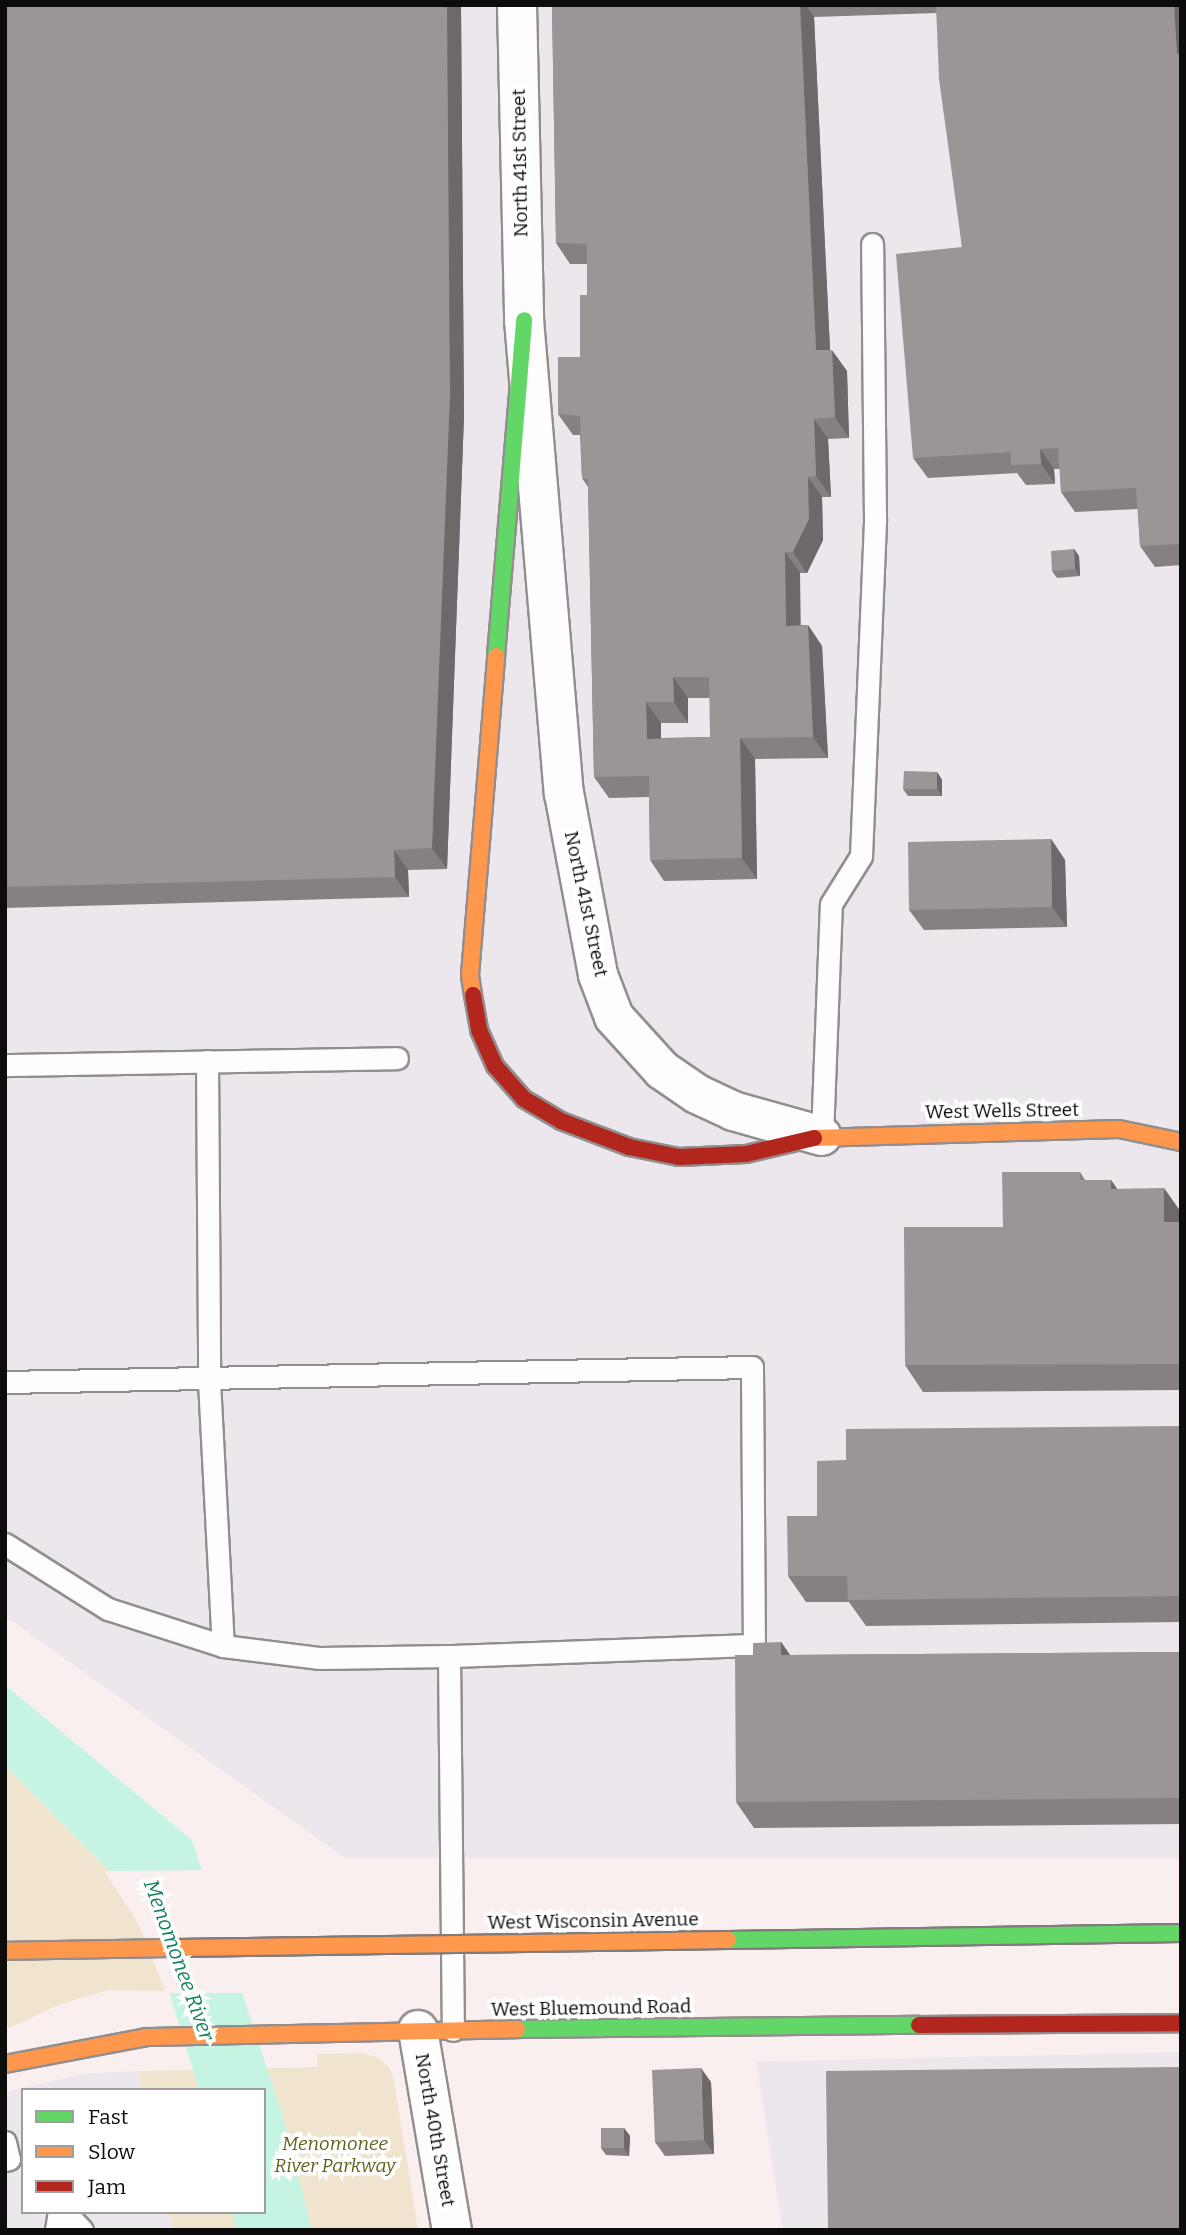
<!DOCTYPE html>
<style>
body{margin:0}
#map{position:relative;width:1186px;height:2235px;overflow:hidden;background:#faefef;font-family:Bitter,serif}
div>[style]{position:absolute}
.industrial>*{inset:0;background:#ece6ed}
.green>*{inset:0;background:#f1e4cf}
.water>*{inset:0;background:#c5f5e2}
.pier>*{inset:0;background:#faefef}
.roads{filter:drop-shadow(2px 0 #938e8e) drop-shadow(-2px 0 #938e8e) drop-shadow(0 2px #938e8e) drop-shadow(0 -2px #938e8e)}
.lane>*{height:21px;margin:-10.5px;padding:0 10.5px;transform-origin:10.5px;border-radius:10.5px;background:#fefdfd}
.street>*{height:38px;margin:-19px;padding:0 19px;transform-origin:19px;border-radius:19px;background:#fefdfd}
.fast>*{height:16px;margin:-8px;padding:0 8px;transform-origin:8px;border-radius:8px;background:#63d668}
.slow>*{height:16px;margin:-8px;padding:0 8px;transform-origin:8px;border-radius:8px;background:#ff974d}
.jam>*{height:16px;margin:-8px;padding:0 8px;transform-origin:8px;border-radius:8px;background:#b3261e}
.bridges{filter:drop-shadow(2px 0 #807c7c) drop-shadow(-2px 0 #807c7c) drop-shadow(0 2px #807c7c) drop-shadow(0 -2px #807c7c)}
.fast-bridge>*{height:16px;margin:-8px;padding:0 8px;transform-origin:8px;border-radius:8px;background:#63d668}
.slow-bridge>*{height:16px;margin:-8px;padding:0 8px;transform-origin:8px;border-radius:8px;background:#ff974d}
.wall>*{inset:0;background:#868081}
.shaded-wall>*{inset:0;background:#6d6869}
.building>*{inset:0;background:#9c9596}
span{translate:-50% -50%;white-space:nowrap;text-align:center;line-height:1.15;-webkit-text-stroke:7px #fff;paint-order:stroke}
.street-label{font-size:19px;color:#0c0c0c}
.park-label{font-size:19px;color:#60631c;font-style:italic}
.water-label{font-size:21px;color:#13825f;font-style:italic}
.frame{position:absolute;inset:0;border:7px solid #0c0c0c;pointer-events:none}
.legend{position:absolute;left:21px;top:2088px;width:245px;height:126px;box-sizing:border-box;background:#fff;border:2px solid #9e9e9e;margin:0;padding:9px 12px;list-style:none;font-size:21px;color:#0c0c0c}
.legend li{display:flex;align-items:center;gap:14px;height:35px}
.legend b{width:35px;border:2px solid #9e9e9e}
</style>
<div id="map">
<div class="industrial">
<i style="clip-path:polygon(5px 5px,1181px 5px,1181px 1858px,345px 1858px,5px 1616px)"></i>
<i style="clip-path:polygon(1181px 2052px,1181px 2230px,783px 2230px,756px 2062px)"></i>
<i style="clip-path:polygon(138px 2071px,142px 2090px,23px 2090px,23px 2212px,169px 2212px,173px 2230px,5px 2230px,5px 2092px,83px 2074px)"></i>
</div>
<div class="green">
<i style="clip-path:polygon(5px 1766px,109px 1871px,142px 1921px,169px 1991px,108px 1990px,58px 2005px,9px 2028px,5px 2024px)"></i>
<i style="clip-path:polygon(361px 2053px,377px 2057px,390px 2068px,394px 2081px,418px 2230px,173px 2230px,169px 2212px,264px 2212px,264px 2090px,142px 2090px,138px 2071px,318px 2067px,317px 2054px)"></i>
</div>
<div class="water">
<i style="clip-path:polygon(5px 1685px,192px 1840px,284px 2120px,312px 2230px,236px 2230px,232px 2212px,264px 2212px,264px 2090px,199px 2090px,169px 1991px,142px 1921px,109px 1871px,5px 1766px)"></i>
</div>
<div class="pier">
<i style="clip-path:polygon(206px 1870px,246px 1993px,166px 1993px,138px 1923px,104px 1871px)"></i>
</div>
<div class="roads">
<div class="lane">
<i style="left:207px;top:1061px;width:320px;rotate:89.6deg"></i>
<i style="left:209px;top:1381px;width:265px;rotate:87deg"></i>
<i style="left:5px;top:1065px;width:392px;rotate:-1deg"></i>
<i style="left:822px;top:1136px;width:232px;rotate:-87.8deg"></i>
<i style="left:831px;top:904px;width:57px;rotate:-58deg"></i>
<i style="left:861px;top:856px;width:338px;rotate:-87.6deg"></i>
<i style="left:875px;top:518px;width:274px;rotate:-90.6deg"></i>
<i style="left:5px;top:1382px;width:747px;rotate:-1.15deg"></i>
<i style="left:752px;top:1367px;width:278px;rotate:89.6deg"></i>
<i style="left:754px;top:1645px;width:305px;rotate:177.9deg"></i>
<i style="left:5px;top:1544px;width:122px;rotate:32.3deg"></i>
<i style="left:108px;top:1609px;width:121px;rotate:17.8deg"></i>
<i style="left:223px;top:1646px;width:98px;rotate:7.1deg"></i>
<i style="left:320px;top:1658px;width:129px;rotate:-0.9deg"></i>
<i style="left:449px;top:1656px;width:374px;rotate:89.4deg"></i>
<i style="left:5px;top:2142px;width:17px;rotate:77deg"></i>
<i style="left:9px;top:2159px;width:4px;rotate:166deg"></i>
<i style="left:65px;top:2212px;width:25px;rotate:47deg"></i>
<i style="left:56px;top:2230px;width:18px;rotate:-81deg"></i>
</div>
<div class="street">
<i style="left:517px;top:5px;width:315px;rotate:88.7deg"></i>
<i style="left:524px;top:320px;width:475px;rotate:85.2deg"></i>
<i style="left:564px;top:793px;width:185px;rotate:79.4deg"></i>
<i style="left:598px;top:975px;width:45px;rotate:69.1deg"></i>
<i style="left:614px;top:1017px;width:72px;rotate:47.8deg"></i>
<i style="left:662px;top:1070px;width:42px;rotate:34.4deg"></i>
<i style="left:697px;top:1094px;width:40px;rotate:25deg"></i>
<i style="left:733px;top:1111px;width:92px;rotate:15.7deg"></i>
<i style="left:418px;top:2030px;width:203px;rotate:80.4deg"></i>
</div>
<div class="fast">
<i style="left:496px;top:656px;width:337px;rotate:-85.2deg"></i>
<i style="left:517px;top:2029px;width:402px;rotate:-0.6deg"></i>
</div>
<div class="slow">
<i style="left:473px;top:995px;width:20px;rotate:-99deg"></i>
<i style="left:470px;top:975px;width:320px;rotate:-85.3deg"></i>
<i style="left:814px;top:1138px;width:305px;rotate:-1.7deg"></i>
<i style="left:1119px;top:1129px;width:63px;rotate:11.8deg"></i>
<i style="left:5px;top:1951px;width:172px;rotate:-1deg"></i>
<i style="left:5px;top:2064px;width:144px;rotate:-10.8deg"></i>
<i style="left:146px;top:2037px;width:371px;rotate:-1.2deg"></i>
</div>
<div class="jam">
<i style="left:473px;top:995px;width:36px;rotate:80deg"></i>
<i style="left:479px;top:1030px;width:39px;rotate:66deg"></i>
<i style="left:495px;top:1066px;width:44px;rotate:48.7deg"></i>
<i style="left:524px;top:1099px;width:43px;rotate:30.7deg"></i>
<i style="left:561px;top:1121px;width:73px;rotate:20.9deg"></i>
<i style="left:629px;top:1147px;width:51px;rotate:11.3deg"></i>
<i style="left:679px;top:1157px;width:67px;rotate:-2.6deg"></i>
<i style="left:746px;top:1154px;width:70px;rotate:-13.2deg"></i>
<i style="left:919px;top:2025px;width:262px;rotate:-0.4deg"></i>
</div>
</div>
<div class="bridges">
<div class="fast-bridge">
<i style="left:728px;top:1940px;width:453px;rotate:-0.9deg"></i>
</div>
<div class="slow-bridge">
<i style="left:177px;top:1948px;width:551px;rotate:-0.83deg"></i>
</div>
</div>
<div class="wall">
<i style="clip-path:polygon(5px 5px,461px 5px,464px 416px,447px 869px,408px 870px,409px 897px,5px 908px)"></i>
<i style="clip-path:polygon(evenodd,552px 5px,1181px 5px,1181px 565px,1155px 567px,1140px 546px,1138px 509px,1075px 512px,1061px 492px,1060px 469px,1054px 469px,1055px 484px,1026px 485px,1017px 473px,928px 478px,913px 458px,962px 247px,937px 13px,814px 17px,830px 350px,847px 371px,849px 438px,828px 439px,831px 497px,822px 497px,823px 540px,807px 573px,800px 573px,800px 625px,808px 625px,822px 646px,828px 758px,755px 759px,757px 879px,664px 881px,650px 860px,649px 797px,609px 798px,594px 777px,588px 487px,582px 478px,580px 435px,573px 435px,558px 414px,580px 357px,587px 295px,587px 264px,570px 264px,556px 243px,552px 5px,688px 698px,710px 698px,710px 737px,661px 738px,661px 723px,688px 723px,688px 698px)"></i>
<i style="clip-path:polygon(1074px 549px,1079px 556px,1080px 576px,1057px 578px,1052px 571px)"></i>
<i style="clip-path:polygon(937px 772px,942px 780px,942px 796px,908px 796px,903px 789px)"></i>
<i style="clip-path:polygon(1051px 839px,1065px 860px,1067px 927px,924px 930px,909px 910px)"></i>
<i style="clip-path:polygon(1080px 1172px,1085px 1180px,1111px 1180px,1117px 1189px,1181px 1212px,1181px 1390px,923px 1392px,905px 1365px,1003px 1227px)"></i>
<i style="clip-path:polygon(1181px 1426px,1181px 1622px,866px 1626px,849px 1602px,806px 1602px,788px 1576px,846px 1460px)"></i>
<i style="clip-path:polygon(781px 1642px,790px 1655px,1181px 1652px,1181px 1824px,754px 1828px,736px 1802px,753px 1655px)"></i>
<i style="clip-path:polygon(711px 2082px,714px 2154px,665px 2156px,655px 2142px)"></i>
<i style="clip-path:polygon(624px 2128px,630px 2136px,629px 2156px,606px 2155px,601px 2148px)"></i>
</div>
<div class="shaded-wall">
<i style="clip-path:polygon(447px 5px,461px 5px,464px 416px,447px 869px,432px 848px)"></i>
<i style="clip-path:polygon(800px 5px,806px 5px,814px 17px,831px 371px,816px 350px)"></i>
<i style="clip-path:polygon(1174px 5px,1181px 5px,1181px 60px,1177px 54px)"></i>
<i style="clip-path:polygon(832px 350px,847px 371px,849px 438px,835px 417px)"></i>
<i style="clip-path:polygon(814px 419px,828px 439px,831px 497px,816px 476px)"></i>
<i style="clip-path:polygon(1040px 449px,1054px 469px,1055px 484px,1041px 464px)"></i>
<i style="clip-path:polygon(808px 477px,822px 497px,823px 540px,807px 573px,793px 552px)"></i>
<i style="clip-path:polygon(1074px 549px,1079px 556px,1080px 576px,1075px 569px)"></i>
<i style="clip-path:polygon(785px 552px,800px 573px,801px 646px,786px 626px)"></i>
<i style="clip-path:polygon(808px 625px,822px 646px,828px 758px,813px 737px)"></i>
<i style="clip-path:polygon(673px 677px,688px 698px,688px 723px,674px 702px)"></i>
<i style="clip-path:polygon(646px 702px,661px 723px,661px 759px,647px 739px)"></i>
<i style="clip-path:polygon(740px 738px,755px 759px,757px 879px,742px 858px)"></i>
<i style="clip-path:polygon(937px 772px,942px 780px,942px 796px,937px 789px)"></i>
<i style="clip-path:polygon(1051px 839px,1065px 860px,1067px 927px,1052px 907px)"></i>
<i style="clip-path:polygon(394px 850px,408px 870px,409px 897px,395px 877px)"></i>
<i style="clip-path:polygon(1111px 1180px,1129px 1206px,1111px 1189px)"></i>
<i style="clip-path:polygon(1164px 1188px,1181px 1212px,1181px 1245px,1164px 1222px)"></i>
<i style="clip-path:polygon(781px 1642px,799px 1668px,781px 1655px)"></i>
<i style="clip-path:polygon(701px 2068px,711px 2082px,714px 2154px,704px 2140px)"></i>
<i style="clip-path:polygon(624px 2128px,630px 2136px,629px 2156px,624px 2148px)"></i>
</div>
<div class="building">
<i style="clip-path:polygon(5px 5px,447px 5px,450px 395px,432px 848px,394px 850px,395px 877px,5px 887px)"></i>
<i style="clip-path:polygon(evenodd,552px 5px,800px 5px,816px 350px,832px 350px,835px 417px,814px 419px,816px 476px,808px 477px,809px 519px,793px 552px,785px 552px,786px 626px,808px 625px,813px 737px,740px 738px,742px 858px,650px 860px,649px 776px,594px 777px,588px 479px,582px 478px,580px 416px,558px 414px,558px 357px,580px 357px,580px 295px,587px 295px,587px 244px,556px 243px,552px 5px,673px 677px,709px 677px,710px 737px,647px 739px,646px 702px,674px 702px,673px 677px)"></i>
<i style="clip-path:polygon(936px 5px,1174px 5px,1177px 54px,1181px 54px,1181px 529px,1179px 529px,1180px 544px,1140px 546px,1136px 488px,1061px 492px,1058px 448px,1040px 449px,1041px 464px,1011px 465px,1011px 452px,913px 458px,896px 254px,962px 247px,939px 79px)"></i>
<i style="clip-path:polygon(1074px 549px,1075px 569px,1052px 571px,1051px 551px)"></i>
<i style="clip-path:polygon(904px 771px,937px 772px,937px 789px,903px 789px)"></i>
<i style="clip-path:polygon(1051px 839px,1052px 907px,909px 910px,908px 842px)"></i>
<i style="clip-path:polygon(1002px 1172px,1080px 1172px,1080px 1180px,1111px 1180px,1111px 1189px,1164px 1188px,1164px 1222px,1181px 1222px,1181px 1364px,905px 1365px,904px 1227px,1003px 1227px)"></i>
<i style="clip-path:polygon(1181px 1426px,1181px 1596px,848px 1600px,847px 1576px,788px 1576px,787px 1516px,817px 1516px,817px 1461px,846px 1460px,846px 1429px)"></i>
<i style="clip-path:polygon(781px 1642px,781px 1655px,1181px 1652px,1181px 1798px,736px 1802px,735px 1655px,753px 1655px,753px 1643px)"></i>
<i style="clip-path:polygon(1181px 2067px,1181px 2230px,828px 2230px,826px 2071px)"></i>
<i style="clip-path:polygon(701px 2068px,704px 2140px,655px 2142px,652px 2070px)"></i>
<i style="clip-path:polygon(601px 2128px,624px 2128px,624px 2148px,601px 2148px)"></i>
</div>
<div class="street-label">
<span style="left:520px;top:163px;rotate:-91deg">North 41st Street</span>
<span style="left:586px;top:904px;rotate:78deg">North 41st Street</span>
<span style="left:1002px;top:1111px;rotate:-1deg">West Wells Street</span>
<span style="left:593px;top:1921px;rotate:-1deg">West Wisconsin Avenue</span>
<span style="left:591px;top:2008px;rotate:-1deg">West Bluemound Road</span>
<span style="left:435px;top:2130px;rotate:80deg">North 40th Street</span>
</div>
<div class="park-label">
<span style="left:335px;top:2155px">Menomonee<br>River Parkway</span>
</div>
<div class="water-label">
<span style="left:179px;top:1960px;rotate:70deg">Menomonee River</span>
</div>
<div class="frame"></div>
<ul class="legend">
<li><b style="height:9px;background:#63d668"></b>Fast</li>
<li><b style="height:9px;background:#ff974d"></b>Slow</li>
<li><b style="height:9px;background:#b3261e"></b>Jam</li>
</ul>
</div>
